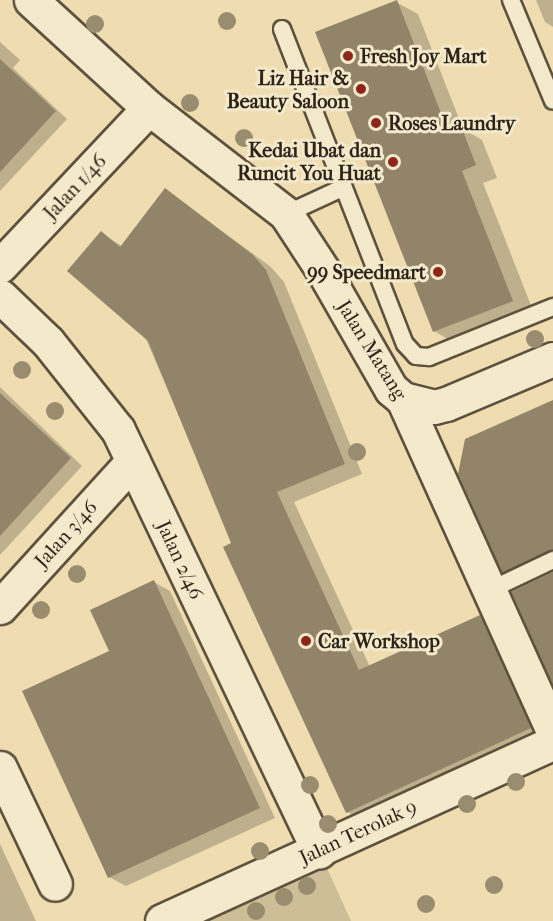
<!DOCTYPE html>
<style>
body{margin:0}
#map{position:relative;width:553px;height:921px;overflow:hidden;background:#efddb1;font-family:"IM FELL French Canon",serif}
div>[style]{position:absolute}
.green>*{inset:0;background:#cebe97}
.shadow>*{inset:0;background:#0003}
.building>*{inset:0;background:#928468}
.roads{filter:drop-shadow(2px 0 #5e523e) drop-shadow(-2px 0 #5e523e) drop-shadow(0 2px #5e523e) drop-shadow(0 -2px #5e523e)}
.service>*{height:16px;margin:-8px;padding:0 8px;transform-origin:8px;border-radius:8px;background:#f5e9cc}
.minor>*{height:33px;margin:-16.5px;padding:0 16.5px;transform-origin:16.5px;border-radius:16.5px;background:#f5e9cc}
.trees>*{width:18px;height:18px;margin:-9px;border-radius:50%;background:#9a8c6e}
.dots>*{width:16px;height:16px;translate:-50% -50%;box-sizing:border-box;border:3px solid #f5e9cc;border-radius:50%}
span{translate:-50% -50%;white-space:nowrap;text-align:center;line-height:1.15;-webkit-text-stroke:6px #f5e9cc;paint-order:stroke}
.poi-label{font-size:20px;color:#2d2418;font-weight:700}
.left{translate:0 -50%;text-align:left}
.right{translate:-100% -50%;text-align:right}
.street-label{font-size:20px;color:#2d2418}
</style>
<div id="map">
<div class="green">
<i style="clip-path:polygon(325px 864px,351px 921px,205px 921px)"></i>
</div>
<div class="shadow">
<i style="clip-path:polygon(536px 0,553px 0,553px 27px,545px 22px)"></i>
<i style="clip-path:polygon(396px 2px,418px 14px,463px 129px,482px 140px,497px 178px,483px 183px,534px 313px,456px 344px,434px 331px)"></i>
<i style="clip-path:polygon(0 42px,20px 60px,13px 68px,67px 119px,0 191px)"></i>
<i style="clip-path:polygon(166px 190px,271px 267px,284px 282px,362px 474px,294px 502px,370px 667px,480px 616px,497px 626px,548px 738px,365px 822px,347px 812px,101px 233px,122px 246px)"></i>
<i style="clip-path:polygon(0 387px,82px 466px,0 555px)"></i>
<i style="clip-path:polygon(553px 401px,553px 555px,510px 576px,503px 572px)"></i>
<i style="clip-path:polygon(154px 582px,170px 591px,275px 818px,126px 886px,109px 877px,111px 652px)"></i>
<i style="clip-path:polygon(0 844px,36px 921px,0 921px)"></i>
</div>
<div class="building">
<i style="clip-path:polygon(397px 0,448px 131px,461px 126px,476px 165px,462px 171px,513px 301px,433px 332px,315px 32px)"></i>
<i style="clip-path:polygon(0 59px,56px 111px,0 172px)"></i>
<i style="clip-path:polygon(165px 188px,253px 255px,266px 270px,345px 464px,277px 492px,359px 670px,480px 615px,531px 728px,346px 813px,223px 547px,231px 543px,148px 341px,67px 271px,101px 231px,120px 247px)"></i>
<i style="clip-path:polygon(0 393px,71px 458px,0 536px)"></i>
<i style="clip-path:polygon(553px 400px,553px 550px,502px 573px,458px 474px,465px 439px)"></i>
<i style="clip-path:polygon(553px 572px,553px 685px,511px 592px)"></i>
<i style="clip-path:polygon(154px 580px,260px 808px,108px 878px,22px 691px,109px 651px,90px 610px)"></i>
</div>
<div class="roads">
<div class="service">
<i style="left:511px;top:0;width:109px;rotate:67.4deg"></i>
<i style="left:282px;top:29px;width:338px;rotate:68.7deg"></i>
<i style="left:405px;top:344px;width:16px;rotate:47deg"></i>
<i style="left:416px;top:356px;width:13px;rotate:4deg"></i>
<i style="left:429px;top:357px;width:134px;rotate:-22deg"></i>
<i style="left:286px;top:214px;width:62px;rotate:-24.9deg"></i>
<i style="left:490px;top:590px;width:70px;rotate:-25.5deg"></i>
</div>
<div class="minor">
<i style="left:31px;top:0;width:160px;rotate:42.5deg"></i>
<i style="left:149px;top:108px;width:173px;rotate:37.7deg"></i>
<i style="left:286px;top:214px;width:69px;rotate:56.8deg"></i>
<i style="left:324px;top:272px;width:135px;rotate:60.2deg"></i>
<i style="left:391px;top:389px;width:16px;rotate:40deg"></i>
<i style="left:403px;top:399px;width:364px;rotate:65.7deg"></i>
<i style="left:0;top:266px;width:217px;rotate:-46.7deg"></i>
<i style="left:0;top:296px;width:66px;rotate:43.8deg"></i>
<i style="left:48px;top:342px;width:112px;rotate:51.5deg"></i>
<i style="left:118px;top:430px;width:467px;rotate:64.5deg"></i>
<i style="left:403px;top:399px;width:32px;rotate:14deg"></i>
<i style="left:434px;top:407px;width:12px;rotate:-14deg"></i>
<i style="left:446px;top:404px;width:116px;rotate:-22.8deg"></i>
<i style="left:0;top:607px;width:197px;rotate:-47.7deg"></i>
<i style="left:0;top:768px;width:128px;rotate:64.6deg"></i>
<i style="left:162px;top:921px;width:430px;rotate:-24.5deg"></i>
</div>
</div>
<div class="trees">
<i style="left:227px;top:21px"></i>
<i style="left:95px;top:24px"></i>
<i style="left:190px;top:103px"></i>
<i style="left:244px;top:138px"></i>
<i style="left:535px;top:339px"></i>
<i style="left:22px;top:370px"></i>
<i style="left:55px;top:411px"></i>
<i style="left:357px;top:452px"></i>
<i style="left:77px;top:574px"></i>
<i style="left:41px;top:610px"></i>
<i style="left:516px;top:782px"></i>
<i style="left:310px;top:785px"></i>
<i style="left:467px;top:804px"></i>
<i style="left:328px;top:824px"></i>
<i style="left:260px;top:851px"></i>
<i style="left:494px;top:885px"></i>
<i style="left:307px;top:886px"></i>
<i style="left:284px;top:897px"></i>
<i style="left:426px;top:904px"></i>
<i style="left:256px;top:911px"></i>
</div>
<div class="dots">
<i style="left:348px;top:56px;background:#8f2418"></i>
<i style="left:361px;top:89px;background:#8f2418"></i>
<i style="left:376px;top:123px;background:#8f2418"></i>
<i style="left:393px;top:162px;background:#8f2418"></i>
<i style="left:438px;top:272px;background:#8f2418"></i>
<i style="left:306px;top:641px;background:#8f2418"></i>
</div>
<div class="poi-label">
<span class="left" style="left:360px;top:56px">Fresh Joy Mart</span>
<span class="right" style="left:349px;top:90px">Liz Hair &amp;<br>Beauty Saloon</span>
<span class="left" style="left:388px;top:123px">Roses Laundry</span>
<span class="right" style="left:381px;top:162px">Kedai Ubat dan<br>Runcit You Huat</span>
<span class="right" style="left:426px;top:272px">99 Speedmart</span>
<span class="left" style="left:318px;top:641px">Car Workshop</span>
</div>
<div class="street-label">
<span style="left:75px;top:187px;rotate:-47deg">Jalan 1/46</span>
<span style="left:372px;top:350px;rotate:58deg">Jalan Matang</span>
<span style="left:66px;top:534px;rotate:-48deg">Jalan 3/46</span>
<span style="left:180px;top:560px;rotate:65deg">Jalan 2/46</span>
<span style="left:358px;top:832px;rotate:-25deg">Jalan Terolak 9</span>
</div>
</div>
